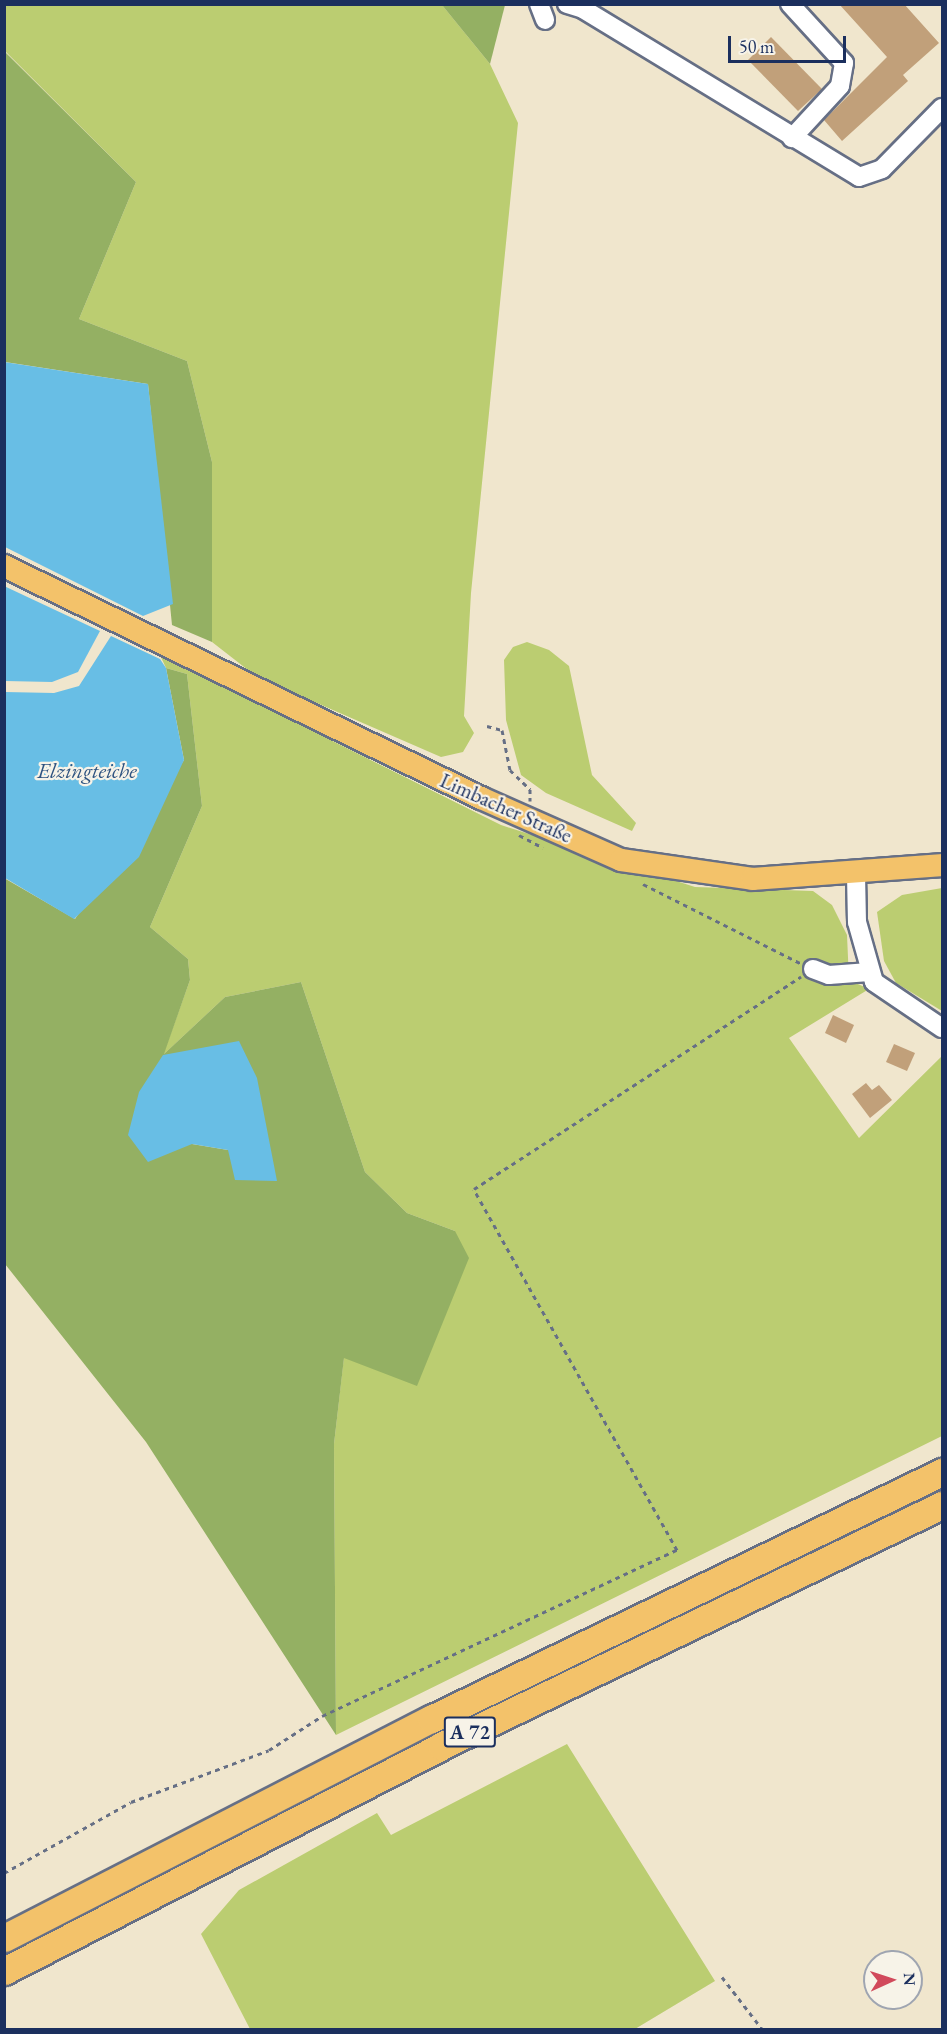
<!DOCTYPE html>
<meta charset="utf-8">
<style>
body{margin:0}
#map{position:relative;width:947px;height:2034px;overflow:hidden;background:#f0e6cd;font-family:"EB Garamond",serif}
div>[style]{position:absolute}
.green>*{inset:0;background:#bbcd71}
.forest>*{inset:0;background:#94b063}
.water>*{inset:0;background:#68bee5}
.building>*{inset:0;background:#c1a07a}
.path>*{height:3px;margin-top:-1.5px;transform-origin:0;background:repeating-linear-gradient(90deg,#666f85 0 4.5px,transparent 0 9px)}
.roads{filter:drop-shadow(2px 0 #666f85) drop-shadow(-2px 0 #666f85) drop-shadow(0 2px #666f85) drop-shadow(0 -2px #666f85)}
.minor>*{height:18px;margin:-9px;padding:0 9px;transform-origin:9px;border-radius:9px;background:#fff}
.major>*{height:22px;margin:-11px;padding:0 11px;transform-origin:11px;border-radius:11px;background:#f3c26a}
.highway>*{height:27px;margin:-13.5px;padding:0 13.5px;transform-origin:13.5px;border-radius:13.5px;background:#f3c26a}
span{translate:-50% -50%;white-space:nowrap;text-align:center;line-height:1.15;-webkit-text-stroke:4.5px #f7f3e8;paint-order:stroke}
.shield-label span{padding:2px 4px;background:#f7f3e8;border:2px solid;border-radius:4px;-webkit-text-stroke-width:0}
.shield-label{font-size:20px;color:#1b2f5e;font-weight:700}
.street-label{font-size:21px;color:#1b2f5e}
.water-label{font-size:22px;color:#2e5380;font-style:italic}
.frame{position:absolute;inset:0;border:6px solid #1b2f5e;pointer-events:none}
.north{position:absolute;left:863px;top:1950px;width:60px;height:60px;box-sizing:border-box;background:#f7f3e8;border:2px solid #9fa5b1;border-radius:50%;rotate:87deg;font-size:16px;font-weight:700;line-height:24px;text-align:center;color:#1b2f5e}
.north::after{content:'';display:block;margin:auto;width:21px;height:27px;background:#d1495b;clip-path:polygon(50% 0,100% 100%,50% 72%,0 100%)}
.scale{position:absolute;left:728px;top:36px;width:118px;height:27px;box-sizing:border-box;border:3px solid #1b2f5e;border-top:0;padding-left:8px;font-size:18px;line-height:21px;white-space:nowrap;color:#1b2f5e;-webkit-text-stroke:4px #f7f3e8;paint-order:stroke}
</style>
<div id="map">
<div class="green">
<i style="clip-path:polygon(4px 5px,442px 5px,490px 64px,518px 123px,471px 593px,464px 716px,474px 733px,463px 752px,441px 757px,257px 677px,212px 642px,212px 462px,187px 361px,79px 319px,136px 182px,5px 51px)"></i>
<i style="clip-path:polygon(527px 642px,549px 650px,569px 666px,592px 775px,636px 823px,632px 831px,546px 793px,521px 775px,506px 720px,504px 660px,513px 647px)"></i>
<i style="clip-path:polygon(160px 655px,501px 825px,695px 887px,813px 891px,832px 905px,847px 935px,849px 980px,869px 989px,789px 1038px,859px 1138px,942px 1056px,942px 1436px,336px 1735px,334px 1444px,344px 1357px,455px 1231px,407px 1213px,365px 1172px,301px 982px,225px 997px,163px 1055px,190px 980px,188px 959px,150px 927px,202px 806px,187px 674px,166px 668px)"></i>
<i style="clip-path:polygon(942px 888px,942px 1011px,896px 983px,884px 961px,877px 912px,902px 895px)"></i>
<i style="clip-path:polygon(567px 1744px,715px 1981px,635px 2029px,250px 2029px,201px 1934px,239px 1890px,377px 1813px,391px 1835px)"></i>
</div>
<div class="forest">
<i style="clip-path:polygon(442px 5px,505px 5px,490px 64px)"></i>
<i style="clip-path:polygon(4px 51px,136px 182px,79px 319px,187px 361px,212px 462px,212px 642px,172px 625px,148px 384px,5px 362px)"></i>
<i style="clip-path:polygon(evenodd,166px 668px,187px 674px,202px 806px,150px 927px,188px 959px,190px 980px,164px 1054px,225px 997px,301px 982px,365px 1172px,407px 1213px,455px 1231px,469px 1258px,417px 1386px,344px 1358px,334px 1444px,336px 1735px,146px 1442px,5px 1264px,4px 878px,75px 919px,184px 760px,166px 668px,257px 1078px,228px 1150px,192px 1144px,257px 1078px)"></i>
</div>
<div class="water">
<i style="clip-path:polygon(4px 362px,148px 384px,173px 604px,143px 616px,5px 547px)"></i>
<i style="clip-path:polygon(4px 586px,100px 631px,78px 672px,52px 682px,5px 681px)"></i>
<i style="clip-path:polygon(111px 636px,160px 659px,166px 668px,184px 760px,139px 857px,74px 919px,5px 878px,5px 692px,54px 693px,79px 686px)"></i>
<i style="clip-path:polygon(239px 1041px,257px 1078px,277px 1181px,235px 1180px,228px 1150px,192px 1144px,148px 1162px,128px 1135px,139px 1092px,163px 1055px)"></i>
</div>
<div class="building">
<i style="clip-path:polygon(839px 4px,904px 4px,939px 43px,903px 75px,908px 81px,842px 141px,824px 120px,887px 57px)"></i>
<i style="clip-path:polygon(771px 37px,822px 89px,798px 111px,748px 60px)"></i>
<i style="clip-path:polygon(833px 1015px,854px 1025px,846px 1043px,825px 1033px)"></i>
<i style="clip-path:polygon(894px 1044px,915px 1053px,907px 1071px,886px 1062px)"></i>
<i style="clip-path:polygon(866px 1083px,872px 1090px,879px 1085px,892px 1100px,870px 1118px,852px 1094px)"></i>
</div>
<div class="path">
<i style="left:487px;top:726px;width:16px;rotate:15deg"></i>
<i style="left:502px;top:730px;width:41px;rotate:78.7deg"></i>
<i style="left:510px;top:770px;width:28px;rotate:44deg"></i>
<i style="left:530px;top:789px;width:12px;rotate:90deg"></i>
<i style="left:519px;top:835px;width:27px;rotate:28deg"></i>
<i style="left:643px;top:884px;width:176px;rotate:26.7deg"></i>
<i style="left:4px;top:1873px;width:145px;rotate:-29.2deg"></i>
<i style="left:131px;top:1802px;width:147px;rotate:-20.6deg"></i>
<i style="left:269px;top:1750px;width:63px;rotate:-32.7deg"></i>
<i style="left:322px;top:1716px;width:392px;rotate:-25.1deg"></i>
<i style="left:677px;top:1550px;width:414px;rotate:-119.4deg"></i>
<i style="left:474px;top:1189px;width:390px;rotate:-33deg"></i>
<i style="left:722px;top:1977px;width:67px;rotate:52.3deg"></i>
</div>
<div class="roads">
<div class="minor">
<i style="left:539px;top:4px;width:17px;rotate:69deg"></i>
<i style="left:567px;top:4px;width:17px;rotate:17deg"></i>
<i style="left:583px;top:9px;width:323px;rotate:31.3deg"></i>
<i style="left:859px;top:177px;width:24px;rotate:-19deg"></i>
<i style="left:882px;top:169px;width:86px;rotate:-45.5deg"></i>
<i style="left:790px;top:4px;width:80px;rotate:47.5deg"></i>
<i style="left:844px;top:63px;width:23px;rotate:100deg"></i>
<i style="left:840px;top:86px;width:71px;rotate:132.7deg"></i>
<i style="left:856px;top:875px;width:47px;rotate:88.8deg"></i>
<i style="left:857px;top:922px;width:62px;rotate:74.2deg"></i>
<i style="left:874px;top:982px;width:82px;rotate:34.1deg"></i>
<i style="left:813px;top:969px;width:17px;rotate:21deg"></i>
<i style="left:829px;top:975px;width:40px;rotate:-4.3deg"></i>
</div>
<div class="major">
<i style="left:4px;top:566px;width:530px;rotate:25.94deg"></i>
<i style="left:481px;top:798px;width:153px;rotate:23.9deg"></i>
<i style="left:621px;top:860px;width:133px;rotate:8.2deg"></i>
<i style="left:753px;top:879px;width:190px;rotate:-4.2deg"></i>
</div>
<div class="highway">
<i style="left:4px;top:1938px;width:480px;rotate:-27.2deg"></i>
<i style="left:431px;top:1719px;width:568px;rotate:-25.8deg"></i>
<i style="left:4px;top:1971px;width:492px;rotate:-27.2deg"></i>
<i style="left:441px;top:1746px;width:556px;rotate:-25.69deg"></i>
</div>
</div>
<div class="shield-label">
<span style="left:470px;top:1732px">A 72</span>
</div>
<div class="street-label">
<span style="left:506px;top:808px;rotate:24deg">Limbacher Straße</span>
</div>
<div class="water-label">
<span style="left:87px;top:771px">Elzingteiche</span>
</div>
<div class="frame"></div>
<div class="north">N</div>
<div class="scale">50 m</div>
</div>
